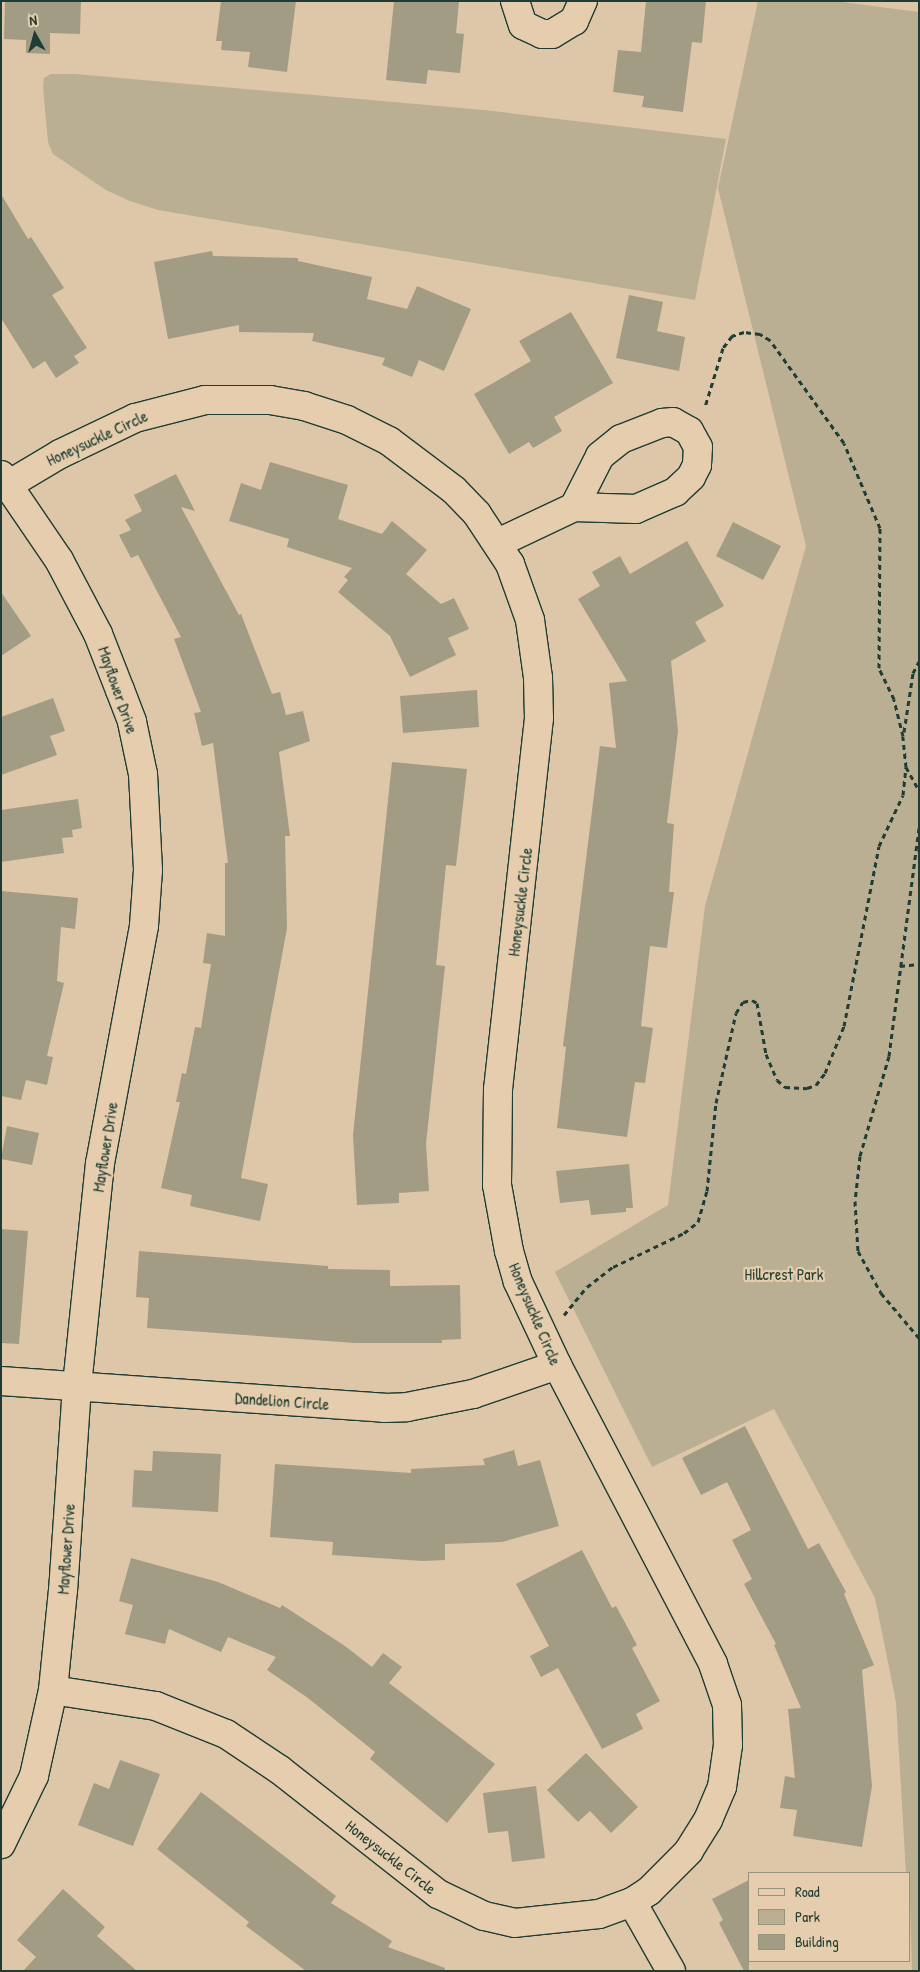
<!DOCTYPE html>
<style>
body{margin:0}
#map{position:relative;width:920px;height:1972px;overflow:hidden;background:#ddc7a8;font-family:"Patrick Hand",sans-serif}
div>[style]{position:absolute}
.green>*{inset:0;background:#baae93}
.building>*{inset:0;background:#a29c84}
.path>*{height:3px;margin-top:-1.5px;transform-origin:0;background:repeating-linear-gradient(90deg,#1f3d34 0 5px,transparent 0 9px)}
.roads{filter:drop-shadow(1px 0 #1f3d34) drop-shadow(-1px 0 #1f3d34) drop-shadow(0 1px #1f3d34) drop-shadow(0 -1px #1f3d34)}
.street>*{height:28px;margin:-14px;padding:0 14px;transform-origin:14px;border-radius:14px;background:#e5cdad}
span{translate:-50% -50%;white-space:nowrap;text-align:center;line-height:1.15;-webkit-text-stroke:4.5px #e5cdad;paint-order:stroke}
.street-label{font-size:16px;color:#1f3d34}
.park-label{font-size:16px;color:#274339}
.frame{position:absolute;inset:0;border:2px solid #1f3d34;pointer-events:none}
.legend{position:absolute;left:748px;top:1872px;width:162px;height:90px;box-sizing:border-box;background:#e5cdad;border:1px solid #96937d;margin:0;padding:6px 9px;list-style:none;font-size:15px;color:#1f3d34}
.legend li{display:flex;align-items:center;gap:10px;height:25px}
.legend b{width:25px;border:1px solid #96937d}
.north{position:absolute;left:10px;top:10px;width:50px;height:50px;-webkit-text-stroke:4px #e5cdad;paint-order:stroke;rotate:353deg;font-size:14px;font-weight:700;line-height:20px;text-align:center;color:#1f3d34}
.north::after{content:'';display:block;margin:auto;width:18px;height:22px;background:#1f3d34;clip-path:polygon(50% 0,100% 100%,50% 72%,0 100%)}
</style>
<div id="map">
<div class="green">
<i style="clip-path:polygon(758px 1px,834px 1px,919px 12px,919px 1971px,912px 1971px,909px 1873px,906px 1873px,896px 1702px,875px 1598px,774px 1409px,652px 1467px,555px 1272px,668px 1205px,705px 906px,806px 546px,718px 188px)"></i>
<i style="clip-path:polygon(51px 74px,75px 74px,484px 110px,726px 139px,695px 300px,158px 210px,130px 201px,106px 190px,53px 154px,48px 142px,43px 87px,44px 78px)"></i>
</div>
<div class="building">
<i style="clip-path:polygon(5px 1px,81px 1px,80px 34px,50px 33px,50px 54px,26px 53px,26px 40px,4px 39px)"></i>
<i style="clip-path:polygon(221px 1px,296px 1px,287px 72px,248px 67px,250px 52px,221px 50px,222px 41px,216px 41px)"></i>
<i style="clip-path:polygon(394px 1px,459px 1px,456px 33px,464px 34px,460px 73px,428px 70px,426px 84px,386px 80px)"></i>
<i style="clip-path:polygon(646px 1px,706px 1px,702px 43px,692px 42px,683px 112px,642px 107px,644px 96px,613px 92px,618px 50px,641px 52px)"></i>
<i style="clip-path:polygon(1px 194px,28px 239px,31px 237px,64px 288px,52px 295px,87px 348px,74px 356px,79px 363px,56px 378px,45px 361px,33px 369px,1px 318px)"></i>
<i style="clip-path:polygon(212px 251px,213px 256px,298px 258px,298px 261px,372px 277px,367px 299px,407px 309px,417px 286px,471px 309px,444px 371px,419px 360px,412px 377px,382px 365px,385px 358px,312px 341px,314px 333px,239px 332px,239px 325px,168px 339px,154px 262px)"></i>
<i style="clip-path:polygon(629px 295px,663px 302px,657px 331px,685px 337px,679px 371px,616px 358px)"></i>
<i style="clip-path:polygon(571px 312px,613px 383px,554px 417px,562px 431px,533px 448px,529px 442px,509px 454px,474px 394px,531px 361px,519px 341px)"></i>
<i style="clip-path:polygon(270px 462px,348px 485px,338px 519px,382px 534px,392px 521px,427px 550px,406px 574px,441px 604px,454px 598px,469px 629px,448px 638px,456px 655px,410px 677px,390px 636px,338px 592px,348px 580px,344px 577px,352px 568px,287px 547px,289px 539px,229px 521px,241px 483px,261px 490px)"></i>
<i style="clip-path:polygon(176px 474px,195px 511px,181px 507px,239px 615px,241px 614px,272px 694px,280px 692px,286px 715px,303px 711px,310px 741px,279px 752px,290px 836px,285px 836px,287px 928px,241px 1178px,268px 1184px,260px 1221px,190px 1206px,192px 1195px,161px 1188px,180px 1102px,176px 1102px,182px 1073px,186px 1074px,195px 1027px,201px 1028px,211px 964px,203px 963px,207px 933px,225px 936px,225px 863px,228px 863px,213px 743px,202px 746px,194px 713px,201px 712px,174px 639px,181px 637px,138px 555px,131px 558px,119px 535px,131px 530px,125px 520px,142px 511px,134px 495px)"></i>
<i style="clip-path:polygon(733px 522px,781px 546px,763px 580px,716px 556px)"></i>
<i style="clip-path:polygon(687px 541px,724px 606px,695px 622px,706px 641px,671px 661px,678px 731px,667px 823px,674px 824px,669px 892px,674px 892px,667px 948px,650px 946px,641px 1026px,653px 1028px,645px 1083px,635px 1082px,627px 1137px,557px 1128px,566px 1047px,563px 1046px,600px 746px,616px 748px,609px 683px,627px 681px,578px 599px,600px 586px,592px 572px,620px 556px,630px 574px)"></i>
<i style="clip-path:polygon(1px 592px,31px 636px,1px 656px)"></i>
<i style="clip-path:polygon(477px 690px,479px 727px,403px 733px,400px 696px)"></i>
<i style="clip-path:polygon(53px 698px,65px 731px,50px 736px,57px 755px,1px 775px,1px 717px)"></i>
<i style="clip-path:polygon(392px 762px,467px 769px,456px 866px,446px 865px,436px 965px,445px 966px,426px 1144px,429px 1191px,399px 1193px,399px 1203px,357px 1205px,353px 1135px)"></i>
<i style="clip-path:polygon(78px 799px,82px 828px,72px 830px,73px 837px,62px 838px,64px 853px,1px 862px,1px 810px)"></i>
<i style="clip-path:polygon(1px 891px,78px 898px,75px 929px,61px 927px,57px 981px,64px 983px,47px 1056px,53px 1057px,47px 1085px,26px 1080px,21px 1100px,1px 1096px)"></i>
<i style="clip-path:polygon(7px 1126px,39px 1133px,32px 1165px,1px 1159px)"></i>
<i style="clip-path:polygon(629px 1164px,633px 1208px,626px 1208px,626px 1212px,591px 1215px,589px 1200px,560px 1203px,556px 1171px)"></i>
<i style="clip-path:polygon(1px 1229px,28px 1231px,19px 1344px,1px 1343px)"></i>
<i style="clip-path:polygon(139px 1251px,328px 1266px,328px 1269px,390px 1270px,390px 1286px,460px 1285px,461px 1339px,442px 1340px,442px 1343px,355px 1343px,147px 1328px,149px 1298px,136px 1297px)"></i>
<i style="clip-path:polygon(745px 1426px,808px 1549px,819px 1543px,846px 1592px,844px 1594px,874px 1665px,862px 1670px,872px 1786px,862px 1847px,793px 1836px,797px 1810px,780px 1808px,785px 1776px,795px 1778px,788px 1709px,801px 1708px,774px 1645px,776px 1644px,744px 1584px,752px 1579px,732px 1540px,751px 1530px,727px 1482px,701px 1495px,682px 1458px)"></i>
<i style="clip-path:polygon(514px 1450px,518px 1466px,540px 1460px,559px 1526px,502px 1542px,445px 1544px,445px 1560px,423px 1561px,332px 1555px,333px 1542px,270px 1537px,275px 1464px,411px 1473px,411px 1469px,485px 1465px,483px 1459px)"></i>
<i style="clip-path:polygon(153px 1451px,221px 1454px,218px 1512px,132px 1507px,134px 1470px,152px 1471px)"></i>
<i style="clip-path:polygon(582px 1550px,612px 1608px,616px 1606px,637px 1645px,632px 1648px,660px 1701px,636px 1714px,643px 1729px,602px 1749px,558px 1668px,541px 1677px,530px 1656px,549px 1646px,516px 1584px)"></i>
<i style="clip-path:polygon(131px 1558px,218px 1582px,280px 1608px,282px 1605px,345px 1646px,372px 1667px,383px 1653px,402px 1667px,389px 1683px,495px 1764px,447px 1823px,370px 1759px,375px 1752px,308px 1698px,267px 1670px,276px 1657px,228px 1637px,221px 1652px,169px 1629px,165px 1644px,125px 1634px,133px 1605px,119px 1601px)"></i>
<i style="clip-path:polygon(586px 1753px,638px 1807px,611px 1833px,590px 1811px,578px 1822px,547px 1790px)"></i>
<i style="clip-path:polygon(120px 1760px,160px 1774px,133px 1846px,78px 1825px,94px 1783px,109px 1789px)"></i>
<i style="clip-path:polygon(536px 1786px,545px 1858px,512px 1862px,508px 1831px,488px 1833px,483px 1793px)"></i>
<i style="clip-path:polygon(201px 1792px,336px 1896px,331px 1903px,392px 1941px,388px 1947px,445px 1968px,444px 1971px,306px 1971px,246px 1926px,249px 1922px,157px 1849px)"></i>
<i style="clip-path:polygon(749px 1880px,749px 1971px,744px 1971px,719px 1923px,723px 1920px,712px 1899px)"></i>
<i style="clip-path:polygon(63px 1889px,105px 1927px,97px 1936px,137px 1971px,23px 1971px,36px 1957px,17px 1940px)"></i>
</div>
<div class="path">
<i style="left:904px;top:732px;width:60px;rotate:-81.3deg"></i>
<i style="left:913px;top:673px;width:13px;rotate:-63deg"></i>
<i style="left:906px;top:767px;width:26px;rotate:61deg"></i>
<i style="left:919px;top:828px;width:230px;rotate:97.5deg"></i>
<i style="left:889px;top:1056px;width:104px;rotate:106.2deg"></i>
<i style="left:860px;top:1156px;width:45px;rotate:96.3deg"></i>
<i style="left:855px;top:1201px;width:50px;rotate:86.6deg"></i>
<i style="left:858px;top:1251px;width:48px;rotate:61.3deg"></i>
<i style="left:881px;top:1293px;width:59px;rotate:49.8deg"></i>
<i style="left:900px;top:966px;width:19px;rotate:-6deg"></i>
<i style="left:564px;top:1315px;width:36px;rotate:-51deg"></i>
<i style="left:587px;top:1287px;width:33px;rotate:-38deg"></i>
<i style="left:613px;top:1267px;width:79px;rotate:-25.6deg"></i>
<i style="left:684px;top:1233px;width:18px;rotate:-38deg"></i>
<i style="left:698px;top:1222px;width:32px;rotate:-74deg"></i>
<i style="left:707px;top:1191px;width:88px;rotate:-84.2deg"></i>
<i style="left:716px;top:1103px;width:92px;rotate:-77.5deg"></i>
<i style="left:736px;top:1013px;width:13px;rotate:-58deg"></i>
<i style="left:743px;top:1002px;width:9px;rotate:-13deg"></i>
<i style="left:752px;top:1000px;width:6px;rotate:31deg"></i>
<i style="left:757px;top:1003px;width:52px;rotate:80deg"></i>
<i style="left:766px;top:1054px;width:28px;rotate:67deg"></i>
<i style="left:777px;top:1080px;width:11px;rotate:41deg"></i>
<i style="left:785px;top:1087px;width:22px;rotate:3deg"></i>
<i style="left:807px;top:1088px;width:9px;rotate:-18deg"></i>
<i style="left:816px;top:1085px;width:15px;rotate:-53deg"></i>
<i style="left:825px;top:1073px;width:51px;rotate:-68deg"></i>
<i style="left:844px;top:1026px;width:183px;rotate:-79deg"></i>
<i style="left:879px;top:846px;width:56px;rotate:-64.8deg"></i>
<i style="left:903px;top:795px;width:28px;rotate:-84deg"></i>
<i style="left:906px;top:767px;width:31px;rotate:-96deg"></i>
<i style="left:903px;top:736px;width:38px;rotate:-104deg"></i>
<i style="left:894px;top:699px;width:34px;rotate:-116deg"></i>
<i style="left:879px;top:668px;width:140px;rotate:-89.6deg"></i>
<i style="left:880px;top:528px;width:92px;rotate:-113deg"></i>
<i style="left:844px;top:443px;width:127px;rotate:-125.7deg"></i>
<i style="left:770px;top:340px;width:12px;rotate:-149deg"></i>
<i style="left:760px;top:334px;width:16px;rotate:-173deg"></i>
<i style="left:744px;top:332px;width:13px;rotate:162deg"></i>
<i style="left:732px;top:336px;width:15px;rotate:127deg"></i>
<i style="left:723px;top:348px;width:62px;rotate:107deg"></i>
</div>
<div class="roads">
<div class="street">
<i style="left:515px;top:1px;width:25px;rotate:72deg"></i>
<i style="left:523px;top:25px;width:21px;rotate:25deg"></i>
<i style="left:542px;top:34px;width:10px"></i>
<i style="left:552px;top:34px;width:26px;rotate:-31deg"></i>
<i style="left:574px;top:21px;width:22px;rotate:-66deg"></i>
<i style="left:1px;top:475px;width:103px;rotate:55.7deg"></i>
<i style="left:59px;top:560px;width:84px;rotate:62.2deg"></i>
<i style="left:98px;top:634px;width:60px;rotate:68.6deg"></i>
<i style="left:120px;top:690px;width:34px;rotate:69deg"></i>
<i style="left:132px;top:722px;width:53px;rotate:78.1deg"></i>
<i style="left:143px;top:774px;width:96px;rotate:87deg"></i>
<i style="left:148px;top:870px;width:56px;rotate:94.1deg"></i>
<i style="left:144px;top:926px;width:241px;rotate:100.5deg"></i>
<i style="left:100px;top:1163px;width:224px;rotate:95.9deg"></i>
<i style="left:77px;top:1386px;width:204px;rotate:93.9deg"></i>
<i style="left:63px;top:1590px;width:100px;rotate:95.7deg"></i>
<i style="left:53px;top:1690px;width:88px;rotate:102.5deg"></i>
<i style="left:34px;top:1776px;width:76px;rotate:115.9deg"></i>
<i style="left:8px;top:485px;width:61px;rotate:-30.8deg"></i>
<i style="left:60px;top:454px;width:83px;rotate:-25.6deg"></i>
<i style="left:135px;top:418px;width:72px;rotate:-14.4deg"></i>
<i style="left:205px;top:400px;width:65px"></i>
<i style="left:270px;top:400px;width:35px;rotate:10deg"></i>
<i style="left:304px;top:406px;width:45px;rotate:18deg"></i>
<i style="left:347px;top:420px;width:47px;rotate:26.6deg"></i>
<i style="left:389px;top:441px;width:81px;rotate:37deg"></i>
<i style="left:454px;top:490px;width:33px;rotate:46deg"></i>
<i style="left:477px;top:514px;width:60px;rotate:56.6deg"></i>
<i style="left:510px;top:564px;width:59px;rotate:70.3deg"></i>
<i style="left:530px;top:620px;width:59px;rotate:82.1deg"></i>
<i style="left:538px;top:678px;width:40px;rotate:88.6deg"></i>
<i style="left:539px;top:718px;width:373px;rotate:96.3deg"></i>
<i style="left:498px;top:1089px;width:96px;rotate:90.6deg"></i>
<i style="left:497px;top:1185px;width:67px;rotate:79.7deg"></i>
<i style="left:509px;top:1251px;width:32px;rotate:74deg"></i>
<i style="left:518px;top:1282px;width:92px;rotate:64.8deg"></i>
<i style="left:557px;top:1365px;width:337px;rotate:62.4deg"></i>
<i style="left:713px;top:1664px;width:43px;rotate:71.1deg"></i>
<i style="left:727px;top:1705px;width:40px;rotate:88.6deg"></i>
<i style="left:728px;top:1745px;width:42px;rotate:98.1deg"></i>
<i style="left:722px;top:1787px;width:36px;rotate:113deg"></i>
<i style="left:708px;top:1820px;width:36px;rotate:122deg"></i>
<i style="left:689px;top:1851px;width:57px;rotate:135deg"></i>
<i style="left:649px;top:1891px;width:20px;rotate:147deg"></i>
<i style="left:632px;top:1902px;width:35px;rotate:160deg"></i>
<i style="left:599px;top:1914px;width:84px;rotate:173.9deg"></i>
<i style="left:515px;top:1923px;width:32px;rotate:-167deg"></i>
<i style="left:484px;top:1916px;width:51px;rotate:-154.4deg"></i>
<i style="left:438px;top:1894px;width:201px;rotate:-141.9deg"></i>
<i style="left:280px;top:1770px;width:65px;rotate:-146.3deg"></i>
<i style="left:226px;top:1734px;width:75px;rotate:-158.2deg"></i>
<i style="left:156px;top:1706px;width:104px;rotate:-171.2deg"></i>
<i style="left:498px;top:543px;width:84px;rotate:-25.3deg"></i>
<i style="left:574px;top:507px;width:62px;rotate:1.8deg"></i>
<i style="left:636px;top:509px;width:43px;rotate:-23.6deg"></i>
<i style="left:675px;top:492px;width:22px;rotate:-43deg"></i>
<i style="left:691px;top:477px;width:13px;rotate:-63deg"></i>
<i style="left:697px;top:465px;width:18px;rotate:-87deg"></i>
<i style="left:698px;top:447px;width:18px;rotate:-119deg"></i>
<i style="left:689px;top:431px;width:18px;rotate:-151deg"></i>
<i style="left:673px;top:422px;width:11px;rotate:175deg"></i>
<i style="left:662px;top:423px;width:44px;rotate:158.7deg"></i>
<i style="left:621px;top:439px;width:27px;rotate:141deg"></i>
<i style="left:600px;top:456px;width:57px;rotate:117deg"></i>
<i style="left:1px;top:1381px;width:384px;rotate:4deg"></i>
<i style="left:384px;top:1408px;width:23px;rotate:-2deg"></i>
<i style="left:407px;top:1407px;width:67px;rotate:-11.1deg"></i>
<i style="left:473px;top:1394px;width:89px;rotate:-19deg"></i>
<i style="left:632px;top:1902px;width:79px;rotate:60.5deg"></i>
</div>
</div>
<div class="street-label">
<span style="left:97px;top:438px;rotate:-25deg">Honeysuckle Circle</span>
<span style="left:118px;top:690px;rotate:71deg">Mayflower Drive</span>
<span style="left:520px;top:902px;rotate:-83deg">Honeysuckle Circle</span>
<span style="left:105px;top:1147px;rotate:-81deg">Mayflower Drive</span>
<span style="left:535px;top:1314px;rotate:67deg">Honeysuckle Circle</span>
<span style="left:282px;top:1401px;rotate:4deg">Dandelion Circle</span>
<span style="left:66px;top:1549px;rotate:-86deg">Mayflower Drive</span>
<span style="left:391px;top:1857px;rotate:38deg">Honeysuckle Circle</span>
</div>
<div class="park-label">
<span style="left:784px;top:1274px">Hillcrest Park</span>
</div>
<div class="frame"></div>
<ul class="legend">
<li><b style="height:6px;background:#e5cdad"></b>Road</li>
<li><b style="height:14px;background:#baae93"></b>Park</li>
<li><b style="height:14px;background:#a29c84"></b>Building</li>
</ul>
<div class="north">N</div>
</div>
